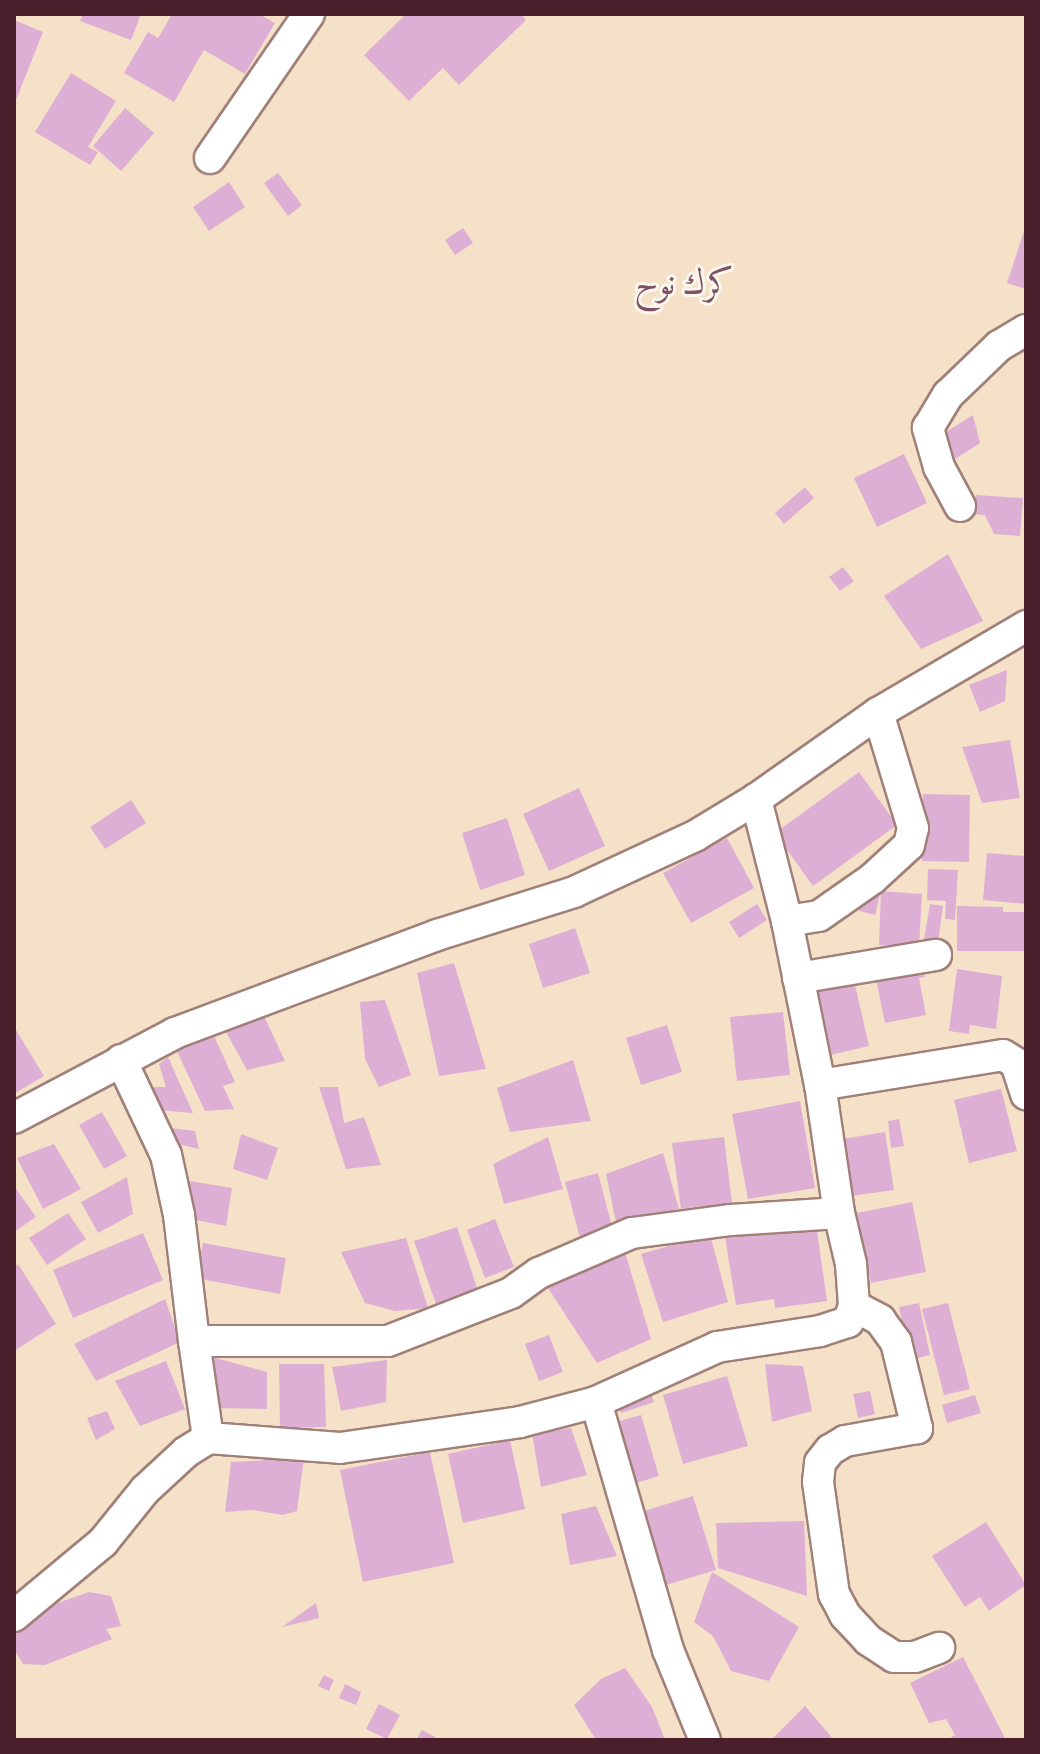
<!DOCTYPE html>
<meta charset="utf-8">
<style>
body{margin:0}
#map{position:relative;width:1040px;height:1754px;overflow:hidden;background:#f5e1c7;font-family:"IM FELL Great Primer",Amiri,serif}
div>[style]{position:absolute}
.building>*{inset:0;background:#deafd5}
.roads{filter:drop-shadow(2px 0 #a08079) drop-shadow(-2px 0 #a08079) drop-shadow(0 2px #a08079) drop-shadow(0 -2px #a08079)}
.minor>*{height:30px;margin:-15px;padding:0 15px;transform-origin:15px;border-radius:15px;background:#fff}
span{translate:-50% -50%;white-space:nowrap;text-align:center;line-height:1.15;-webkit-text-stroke:6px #fbf7ec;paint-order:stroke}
.quarter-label{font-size:34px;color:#7e5166}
.frame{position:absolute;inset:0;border:16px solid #4a1f2b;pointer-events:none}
</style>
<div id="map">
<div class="building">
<i style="clip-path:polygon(83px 14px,141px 14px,131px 40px,80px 21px)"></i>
<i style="clip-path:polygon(172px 14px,259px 14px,275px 23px,245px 74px,204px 50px,174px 102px,124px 73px,148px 32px,158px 38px)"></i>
<i style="clip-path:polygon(406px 14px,521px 14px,526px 20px,459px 85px,443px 68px,409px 101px,364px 55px)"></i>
<i style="clip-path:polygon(14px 20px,43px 32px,14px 105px)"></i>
<i style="clip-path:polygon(71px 73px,116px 101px,88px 147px,98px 152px,90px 165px,35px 132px)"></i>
<i style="clip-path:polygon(125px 108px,154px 133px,121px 171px,93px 146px)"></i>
<i style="clip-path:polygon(278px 173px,302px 205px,288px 216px,264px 183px)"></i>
<i style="clip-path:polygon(229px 182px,245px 207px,209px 231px,193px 207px)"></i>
<i style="clip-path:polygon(1026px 225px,1026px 289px,1007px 283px)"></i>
<i style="clip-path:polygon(463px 228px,473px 243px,455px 255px,445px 240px)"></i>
<i style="clip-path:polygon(973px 415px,980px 443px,955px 459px,941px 435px)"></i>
<i style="clip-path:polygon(904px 454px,927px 503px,877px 527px,854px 478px)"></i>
<i style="clip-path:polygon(805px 487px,814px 498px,784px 524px,775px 513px)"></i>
<i style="clip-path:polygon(976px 495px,1023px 498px,1020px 536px,994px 534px,985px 515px,974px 514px)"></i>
<i style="clip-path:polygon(948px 554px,983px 621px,921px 649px,884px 596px)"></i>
<i style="clip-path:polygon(843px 567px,854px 581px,840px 591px,829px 577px)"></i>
<i style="clip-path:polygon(1007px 670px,1005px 701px,980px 712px,969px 685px)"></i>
<i style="clip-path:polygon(1010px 740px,1020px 798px,982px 803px,962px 747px)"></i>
<i style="clip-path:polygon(859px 772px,897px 825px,813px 886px,775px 833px)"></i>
<i style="clip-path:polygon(579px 788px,605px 846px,549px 871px,523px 814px)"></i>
<i style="clip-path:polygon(923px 794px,970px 795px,969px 862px,922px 861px)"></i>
<i style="clip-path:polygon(131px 800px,146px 823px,105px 849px,90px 827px)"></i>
<i style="clip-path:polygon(507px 818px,525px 875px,480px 890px,462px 833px)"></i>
<i style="clip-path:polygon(727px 838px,754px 888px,691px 923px,663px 873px)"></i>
<i style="clip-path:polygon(987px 853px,1026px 856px,1026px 904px,983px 900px)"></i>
<i style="clip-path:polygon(928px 869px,958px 870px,955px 920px,945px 919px,946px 901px,927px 900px)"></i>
<i style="clip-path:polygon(865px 890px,880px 894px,875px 915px,859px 911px)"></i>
<i style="clip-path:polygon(881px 891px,922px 894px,919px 947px,879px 945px)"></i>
<i style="clip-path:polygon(757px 904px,767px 920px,739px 938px,729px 922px)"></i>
<i style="clip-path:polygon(930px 904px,943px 906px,938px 942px,924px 940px)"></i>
<i style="clip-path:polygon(957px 906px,1003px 907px,1003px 912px,1026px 912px,1026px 951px,957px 951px)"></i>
<i style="clip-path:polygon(575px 928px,590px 973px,543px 988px,529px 944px)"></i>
<i style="clip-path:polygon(922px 961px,925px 977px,919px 978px,926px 1015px,885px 1023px,874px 970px)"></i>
<i style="clip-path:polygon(454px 963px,486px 1069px,439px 1076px,417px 973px)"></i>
<i style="clip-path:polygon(957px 969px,1002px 976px,996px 1029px,970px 1025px,969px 1034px,949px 1031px)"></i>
<i style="clip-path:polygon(853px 976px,869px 1046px,826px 1056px,810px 985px)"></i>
<i style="clip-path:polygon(385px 1000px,411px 1075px,379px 1087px,365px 1059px,360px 1002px)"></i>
<i style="clip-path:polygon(783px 1012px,790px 1075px,737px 1081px,730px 1017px)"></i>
<i style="clip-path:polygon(263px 1014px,285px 1061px,247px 1070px,225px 1030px)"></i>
<i style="clip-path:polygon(667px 1025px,682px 1072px,641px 1085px,626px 1038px)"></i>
<i style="clip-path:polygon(16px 1030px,44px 1076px,14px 1094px,14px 1031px)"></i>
<i style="clip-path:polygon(214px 1036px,235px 1082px,223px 1086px,234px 1109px,205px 1111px,175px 1047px)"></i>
<i style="clip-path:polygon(168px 1057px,193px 1113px,157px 1110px,149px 1087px,166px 1087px,159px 1064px)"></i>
<i style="clip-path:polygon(573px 1060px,591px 1121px,510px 1132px,497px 1088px)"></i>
<i style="clip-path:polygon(319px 1087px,338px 1087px,344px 1123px,364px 1117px,381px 1165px,346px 1169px)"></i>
<i style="clip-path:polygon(1001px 1089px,1017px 1151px,969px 1163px,954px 1100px)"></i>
<i style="clip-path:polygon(800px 1101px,815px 1188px,748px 1199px,732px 1114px)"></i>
<i style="clip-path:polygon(102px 1112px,127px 1156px,104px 1169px,79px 1125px)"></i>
<i style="clip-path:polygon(899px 1119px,904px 1146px,891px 1148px,888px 1121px)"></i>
<i style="clip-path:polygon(171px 1128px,195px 1131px,199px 1149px,169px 1142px)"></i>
<i style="clip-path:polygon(885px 1132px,894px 1190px,851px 1196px,842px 1139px)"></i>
<i style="clip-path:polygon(241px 1134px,278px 1148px,267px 1180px,233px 1169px)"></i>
<i style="clip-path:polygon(548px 1137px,563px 1189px,504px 1204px,493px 1164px)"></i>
<i style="clip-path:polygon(724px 1137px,733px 1212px,703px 1215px,702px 1206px,681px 1209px,672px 1143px)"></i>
<i style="clip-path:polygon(54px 1144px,81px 1189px,43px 1209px,17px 1158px)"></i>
<i style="clip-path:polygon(663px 1153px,679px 1209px,617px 1227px,606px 1174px)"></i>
<i style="clip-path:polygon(598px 1173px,613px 1230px,580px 1238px,565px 1182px)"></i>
<i style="clip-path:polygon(127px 1177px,133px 1214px,98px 1233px,81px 1202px)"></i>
<i style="clip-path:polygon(190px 1181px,232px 1188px,226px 1226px,190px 1219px)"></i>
<i style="clip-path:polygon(14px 1186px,36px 1217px,14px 1232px)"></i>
<i style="clip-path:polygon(912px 1202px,926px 1272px,871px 1283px,857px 1213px)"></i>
<i style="clip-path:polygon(68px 1213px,86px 1239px,47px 1265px,29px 1238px)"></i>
<i style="clip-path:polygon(815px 1217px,827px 1301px,775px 1308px,774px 1299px,736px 1305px,724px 1231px)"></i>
<i style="clip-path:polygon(495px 1219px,514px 1267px,485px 1278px,467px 1230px)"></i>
<i style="clip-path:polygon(457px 1227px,480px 1297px,438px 1310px,414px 1241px)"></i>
<i style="clip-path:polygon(143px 1233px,163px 1280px,73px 1318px,53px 1270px)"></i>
<i style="clip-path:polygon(710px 1234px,728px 1302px,663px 1322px,641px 1254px)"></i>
<i style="clip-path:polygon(406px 1238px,428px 1308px,395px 1311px,365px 1303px,341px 1252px)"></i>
<i style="clip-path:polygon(203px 1243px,286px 1258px,280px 1294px,196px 1278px)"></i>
<i style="clip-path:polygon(624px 1249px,651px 1339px,597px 1363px,542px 1279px)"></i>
<i style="clip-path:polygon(18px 1264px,56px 1324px,14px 1351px,14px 1267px)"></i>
<i style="clip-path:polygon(165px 1299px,180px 1342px,96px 1381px,74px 1344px)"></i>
<i style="clip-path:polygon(919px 1303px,930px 1355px,910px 1360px,899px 1307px)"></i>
<i style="clip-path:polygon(948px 1303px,970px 1389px,944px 1395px,922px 1309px)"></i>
<i style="clip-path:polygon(549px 1335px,563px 1372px,539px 1381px,525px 1344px)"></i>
<i style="clip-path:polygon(205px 1355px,267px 1372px,267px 1409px,212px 1408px)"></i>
<i style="clip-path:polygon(387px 1360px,386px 1402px,341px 1411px,332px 1367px)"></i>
<i style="clip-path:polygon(166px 1361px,185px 1409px,140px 1426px,115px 1381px)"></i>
<i style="clip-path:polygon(279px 1364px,324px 1364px,326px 1427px,280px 1428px)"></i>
<i style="clip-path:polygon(765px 1364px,803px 1366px,812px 1411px,772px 1422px)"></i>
<i style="clip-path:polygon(727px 1376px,748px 1446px,683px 1464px,663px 1395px)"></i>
<i style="clip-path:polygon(649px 1388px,654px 1402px,621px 1413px,616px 1399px)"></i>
<i style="clip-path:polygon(870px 1391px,875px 1414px,858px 1418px,853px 1394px)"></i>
<i style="clip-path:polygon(975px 1395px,981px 1413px,947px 1423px,942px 1405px)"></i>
<i style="clip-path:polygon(107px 1411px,115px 1429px,96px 1440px,87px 1418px)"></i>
<i style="clip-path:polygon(641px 1415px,659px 1476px,630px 1485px,612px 1423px)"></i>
<i style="clip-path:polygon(571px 1428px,587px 1475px,541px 1487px,532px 1434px)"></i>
<i style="clip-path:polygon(510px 1440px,525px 1509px,463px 1523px,448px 1454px)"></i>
<i style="clip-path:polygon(430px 1452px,454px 1563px,363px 1582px,340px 1470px)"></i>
<i style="clip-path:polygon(304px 1458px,297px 1511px,283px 1515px,252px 1510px,225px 1512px,231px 1462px)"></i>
<i style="clip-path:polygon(693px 1496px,716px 1570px,656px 1588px,634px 1514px)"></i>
<i style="clip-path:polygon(596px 1506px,617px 1556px,570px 1565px,561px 1514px)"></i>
<i style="clip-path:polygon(804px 1521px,807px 1596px,718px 1568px,716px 1523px)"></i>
<i style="clip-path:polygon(986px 1522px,1026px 1585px,989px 1611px,980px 1597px,965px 1607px,932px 1556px)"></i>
<i style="clip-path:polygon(712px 1572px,799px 1627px,769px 1681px,731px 1671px,713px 1636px,694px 1622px)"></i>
<i style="clip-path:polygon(89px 1592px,111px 1596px,121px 1626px,106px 1629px,112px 1639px,45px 1665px,23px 1664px,14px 1649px,14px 1618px)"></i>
<i style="clip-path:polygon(316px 1603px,319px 1618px,282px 1627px)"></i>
<i style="clip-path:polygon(963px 1657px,1006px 1740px,947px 1740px,955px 1735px,946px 1719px,929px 1723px,910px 1683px)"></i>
<i style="clip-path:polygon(625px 1668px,652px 1707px,665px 1740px,596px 1740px,574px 1705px,601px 1679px)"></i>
<i style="clip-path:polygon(324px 1675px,334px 1680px,329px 1691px,318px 1686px)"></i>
<i style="clip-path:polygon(345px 1684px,361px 1692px,356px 1705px,339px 1698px)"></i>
<i style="clip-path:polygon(379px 1704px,400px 1715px,387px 1739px,366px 1729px)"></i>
<i style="clip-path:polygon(805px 1706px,834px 1740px,774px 1740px,773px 1738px)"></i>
<i style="clip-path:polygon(422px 1730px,441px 1740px,416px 1740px)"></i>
</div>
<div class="roads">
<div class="minor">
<i style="left:210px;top:158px;width:175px;rotate:-55.5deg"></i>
<i style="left:960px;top:506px;width:44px;rotate:-118.3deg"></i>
<i style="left:939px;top:467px;width:41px;rotate:-105.8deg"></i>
<i style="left:928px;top:428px;width:39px;rotate:-59deg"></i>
<i style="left:948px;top:395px;width:71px;rotate:-43.9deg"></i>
<i style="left:999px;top:346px;width:31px;rotate:-31deg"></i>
<i style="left:787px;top:921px;width:32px;rotate:-9deg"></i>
<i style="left:819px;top:916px;width:65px;rotate:-34.9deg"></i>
<i style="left:872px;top:879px;width:50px;rotate:-42.6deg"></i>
<i style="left:909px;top:845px;width:17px;rotate:-77deg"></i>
<i style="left:913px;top:828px;width:120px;rotate:-106.9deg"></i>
<i style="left:798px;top:978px;width:140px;rotate:-9.5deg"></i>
<i style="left:121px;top:1060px;width:105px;rotate:64.7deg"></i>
<i style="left:166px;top:1155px;width:61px;rotate:77.8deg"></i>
<i style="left:179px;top:1215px;width:127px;rotate:83.2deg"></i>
<i style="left:820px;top:1085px;width:185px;rotate:-9.3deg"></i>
<i style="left:1003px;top:1055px;width:15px;rotate:32deg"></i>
<i style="left:1016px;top:1063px;width:33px;rotate:72deg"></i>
<i style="left:14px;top:1118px;width:182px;rotate:-27.8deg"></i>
<i style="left:175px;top:1033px;width:280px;rotate:-20.5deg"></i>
<i style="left:437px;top:935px;width:144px;rotate:-17.4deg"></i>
<i style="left:574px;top:892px;width:133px;rotate:-24.8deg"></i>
<i style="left:695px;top:836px;width:71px;rotate:-31.2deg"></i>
<i style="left:756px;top:799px;width:149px;rotate:-35.2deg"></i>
<i style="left:878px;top:713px;width:172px;rotate:-30.4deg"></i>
<i style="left:854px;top:1306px;width:30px;rotate:28deg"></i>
<i style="left:880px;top:1320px;width:27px;rotate:54deg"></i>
<i style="left:896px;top:1342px;width:89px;rotate:76.3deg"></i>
<i style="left:917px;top:1428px;width:73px;rotate:169.8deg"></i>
<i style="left:845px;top:1441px;width:17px;rotate:149deg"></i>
<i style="left:830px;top:1450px;width:16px;rotate:128deg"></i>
<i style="left:820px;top:1463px;width:19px;rotate:96deg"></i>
<i style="left:818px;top:1482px;width:113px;rotate:81.9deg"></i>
<i style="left:834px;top:1594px;width:24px;rotate:62deg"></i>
<i style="left:845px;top:1615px;width:34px;rotate:47deg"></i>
<i style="left:868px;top:1640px;width:31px;rotate:33deg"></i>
<i style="left:894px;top:1657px;width:21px"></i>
<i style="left:915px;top:1657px;width:26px;rotate:-21deg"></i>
<i style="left:596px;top:1402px;width:258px;rotate:73.8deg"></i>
<i style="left:668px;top:1650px;width:97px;rotate:67.7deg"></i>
<i style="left:208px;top:1438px;width:98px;rotate:-98.2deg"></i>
<i style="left:194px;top:1341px;width:194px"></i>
<i style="left:388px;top:1341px;width:132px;rotate:-21.3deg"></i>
<i style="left:511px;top:1293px;width:34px;rotate:-36deg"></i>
<i style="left:539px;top:1273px;width:101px;rotate:-23.3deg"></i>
<i style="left:632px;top:1233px;width:100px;rotate:-7.5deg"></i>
<i style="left:731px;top:1220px;width:108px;rotate:-3.7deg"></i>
<i style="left:14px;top:1616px;width:116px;rotate:-39.7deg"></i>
<i style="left:103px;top:1542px;width:67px;rotate:-51.1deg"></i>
<i style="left:145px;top:1490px;width:56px;rotate:-42.8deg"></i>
<i style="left:186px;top:1452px;width:26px;rotate:-32deg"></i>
<i style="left:208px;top:1438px;width:132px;rotate:4.3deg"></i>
<i style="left:340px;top:1448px;width:182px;rotate:-8.2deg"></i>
<i style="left:520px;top:1422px;width:79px;rotate:-14.7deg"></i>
<i style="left:596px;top:1402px;width:133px;rotate:-24.4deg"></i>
<i style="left:717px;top:1347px;width:104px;rotate:-8.8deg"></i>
<i style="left:820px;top:1331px;width:29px;rotate:-18deg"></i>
<i style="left:848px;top:1322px;width:17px;rotate:-69deg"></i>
<i style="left:854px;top:1306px;width:42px;rotate:-94.1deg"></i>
<i style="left:851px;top:1264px;width:52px;rotate:-103.2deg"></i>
<i style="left:839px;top:1213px;width:129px;rotate:-98.4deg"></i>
<i style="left:820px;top:1085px;width:167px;rotate:-101.4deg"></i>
<i style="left:787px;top:921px;width:126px;rotate:-104.3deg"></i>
</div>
</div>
<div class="quarter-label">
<span style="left:684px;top:283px">كرك نوح</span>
</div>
<div class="frame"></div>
</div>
